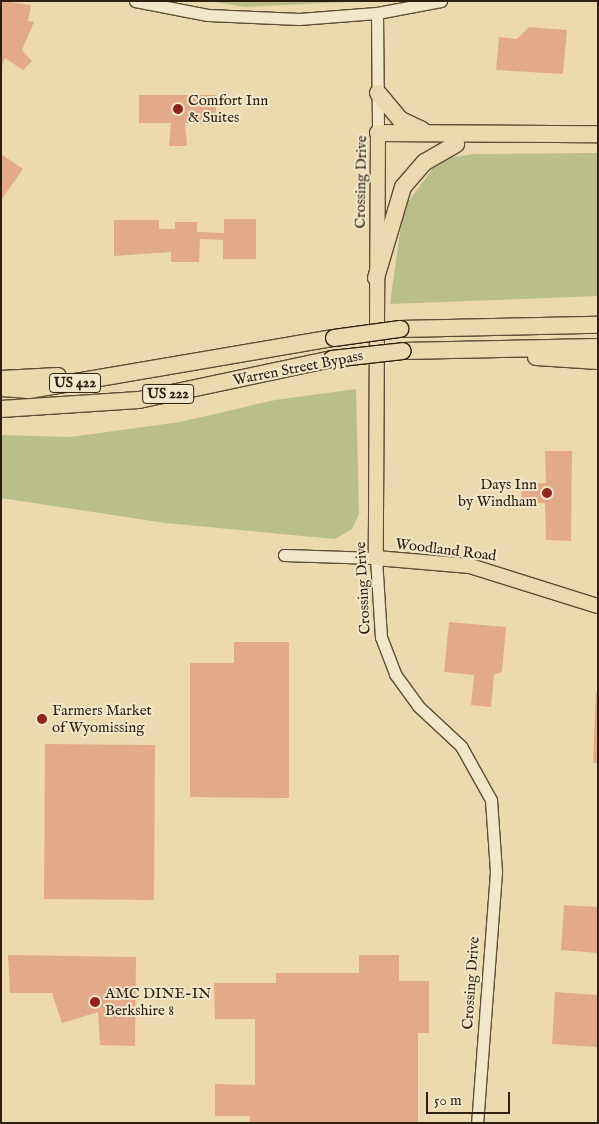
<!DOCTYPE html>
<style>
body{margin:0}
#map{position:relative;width:599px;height:1124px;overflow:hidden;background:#edd9af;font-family:"IM FELL English",serif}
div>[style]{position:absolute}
.green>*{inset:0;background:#babf89}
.building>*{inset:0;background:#e2aa89}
.roads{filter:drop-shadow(1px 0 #5e4e37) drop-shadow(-1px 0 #5e4e37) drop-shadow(0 1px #5e4e37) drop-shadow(0 -1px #5e4e37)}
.minor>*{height:11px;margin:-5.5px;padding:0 5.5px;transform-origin:5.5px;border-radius:5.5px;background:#f3e6cb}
.major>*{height:14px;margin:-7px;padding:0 7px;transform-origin:7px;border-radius:7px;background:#edd9af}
.highway>*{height:16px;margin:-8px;padding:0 8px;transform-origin:8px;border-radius:8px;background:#edd9af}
.bridges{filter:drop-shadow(1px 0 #2e1f0f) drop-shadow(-1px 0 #2e1f0f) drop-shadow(0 1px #2e1f0f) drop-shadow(0 -1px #2e1f0f)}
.highway-bridge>*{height:16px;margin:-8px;padding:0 8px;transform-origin:8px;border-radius:8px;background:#edd9af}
.dots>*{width:14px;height:14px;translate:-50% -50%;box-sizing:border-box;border:2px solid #f3e6cb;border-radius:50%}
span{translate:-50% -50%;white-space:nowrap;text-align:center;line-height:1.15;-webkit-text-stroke:4px #f3e6cb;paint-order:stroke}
.shield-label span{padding:1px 4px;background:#f3e6cb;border:1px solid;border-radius:4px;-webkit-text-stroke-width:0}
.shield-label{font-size:14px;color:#2e1f0f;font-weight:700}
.poi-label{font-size:15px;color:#2e1f0f}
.left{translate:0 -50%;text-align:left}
.right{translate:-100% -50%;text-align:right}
.street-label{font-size:15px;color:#2e1f0f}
.frame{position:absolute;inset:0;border:2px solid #2e1f0f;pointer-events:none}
.scale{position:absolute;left:426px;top:1092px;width:84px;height:22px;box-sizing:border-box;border:2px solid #2e1f0f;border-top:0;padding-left:6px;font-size:15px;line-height:18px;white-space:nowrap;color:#2e1f0f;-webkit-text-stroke:4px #f3e6cb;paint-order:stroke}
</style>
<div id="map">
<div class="green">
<i style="clip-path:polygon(209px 1px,368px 1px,245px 7px)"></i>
<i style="clip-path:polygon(598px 153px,598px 296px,390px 304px,403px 209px,433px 168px,453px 157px,474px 154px)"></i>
<i style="clip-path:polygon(356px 389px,359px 514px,352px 529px,335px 539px,165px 523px,1px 498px,1px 435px,70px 437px,180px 422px,275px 400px)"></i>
</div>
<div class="building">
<i style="clip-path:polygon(1px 1px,31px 5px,28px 21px,34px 22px,22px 50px,32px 61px,23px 70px,5px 58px,1px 69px)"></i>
<i style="clip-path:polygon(529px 27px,567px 30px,563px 74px,496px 70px,499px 37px,517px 39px)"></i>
<i style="clip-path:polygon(139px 95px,216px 95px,216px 124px,185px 123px,187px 146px,169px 146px,171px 123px,139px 123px)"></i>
<i style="clip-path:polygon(1px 154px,23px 169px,1px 200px)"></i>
<i style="clip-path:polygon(224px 219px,256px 219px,256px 259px,223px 259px,223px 240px,200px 239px,199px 262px,171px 262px,171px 252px,114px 256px,114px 220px,159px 220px,159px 229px,175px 229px,175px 222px,197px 222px,197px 232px,224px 233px)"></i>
<i style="clip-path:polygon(545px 451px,572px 451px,571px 541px,546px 540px,545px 503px,522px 504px,521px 484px,546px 483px)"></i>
<i style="clip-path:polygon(449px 622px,506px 627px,502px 672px,494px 675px,491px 707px,471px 705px,474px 675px,444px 672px)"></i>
<i style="clip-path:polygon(234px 642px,289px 642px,289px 798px,190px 797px,190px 663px,234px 663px)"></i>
<i style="clip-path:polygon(596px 692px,598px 692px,598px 763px,593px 763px)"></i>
<i style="clip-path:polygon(45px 744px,155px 745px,154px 900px,44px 899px)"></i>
<i style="clip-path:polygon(564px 905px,598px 907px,598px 953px,561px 950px)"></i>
<i style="clip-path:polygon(8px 955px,136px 957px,135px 1046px,100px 1045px,98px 1012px,62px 1023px,52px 993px,10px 993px)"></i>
<i style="clip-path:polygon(359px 955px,399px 955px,399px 981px,429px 981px,429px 1033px,418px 1033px,418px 1123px,250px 1123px,250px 1116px,215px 1116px,215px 1084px,255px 1085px,255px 1019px,215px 1019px,214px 983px,276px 983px,276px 973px,359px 973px)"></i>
<i style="clip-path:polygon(555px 992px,598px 995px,598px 1047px,552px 1044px)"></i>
</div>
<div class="roads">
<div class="minor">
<i style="left:135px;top:1px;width:74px;rotate:10.9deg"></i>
<i style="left:208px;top:15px;width:91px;rotate:2.5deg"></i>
<i style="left:299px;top:19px;width:78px;rotate:-4.4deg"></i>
<i style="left:377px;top:13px;width:65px;rotate:-10.6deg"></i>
<i style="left:377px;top:13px;width:120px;rotate:89.5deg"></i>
<i style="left:284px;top:555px;width:92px;rotate:1.9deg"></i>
<i style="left:376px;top:558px;width:79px;rotate:86.4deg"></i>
<i style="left:381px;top:637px;width:40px;rotate:69deg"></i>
<i style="left:395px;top:674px;width:39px;rotate:54deg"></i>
<i style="left:418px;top:706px;width:59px;rotate:42.9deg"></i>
<i style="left:461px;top:746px;width:62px;rotate:60.9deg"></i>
<i style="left:491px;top:800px;width:72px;rotate:86deg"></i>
<i style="left:496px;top:872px;width:252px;rotate:94.3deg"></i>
</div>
<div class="major">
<i style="left:378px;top:133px;width:425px;rotate:90.3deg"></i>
<i style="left:376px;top:558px;width:94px;rotate:4.9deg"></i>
<i style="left:470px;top:566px;width:134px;rotate:17.4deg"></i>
</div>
<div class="highway">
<i style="left:378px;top:93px;width:35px;rotate:50deg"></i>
<i style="left:401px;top:120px;width:23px;rotate:25deg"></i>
<i style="left:378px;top:133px;width:220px;rotate:0.3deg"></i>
<i style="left:376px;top:278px;width:95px;rotate:-73.5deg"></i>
<i style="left:403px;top:187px;width:33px;rotate:-49deg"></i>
<i style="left:425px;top:162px;width:36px;rotate:-30deg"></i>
<i style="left:400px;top:329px;width:198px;rotate:-1.2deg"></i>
<i style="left:403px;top:351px;width:195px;rotate:-1.2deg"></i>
<i style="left:536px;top:357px;width:62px;rotate:3.7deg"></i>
<i style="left:1px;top:379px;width:57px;rotate:-3deg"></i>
<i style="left:1px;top:388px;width:28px;rotate:4deg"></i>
<i style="left:29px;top:390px;width:309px;rotate:-9.7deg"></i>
<i style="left:1px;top:409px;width:138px;rotate:-3.7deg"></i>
<i style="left:139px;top:400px;width:197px;rotate:-12deg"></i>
</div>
</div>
<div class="bridges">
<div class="highway-bridge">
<i style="left:334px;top:338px;width:67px;rotate:-7.8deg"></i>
<i style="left:332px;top:359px;width:71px;rotate:-6.4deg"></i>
</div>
</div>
<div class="dots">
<i style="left:178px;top:109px;background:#8f2418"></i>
<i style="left:547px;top:493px;background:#8f2418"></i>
<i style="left:42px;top:719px;background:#8f2418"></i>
<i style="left:95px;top:1002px;background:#8f2418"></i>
</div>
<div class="shield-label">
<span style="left:75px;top:383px">US 422</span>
<span style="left:168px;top:394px">US 222</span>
</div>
<div class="poi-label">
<span class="left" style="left:188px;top:109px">Comfort Inn<br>&amp; Suites</span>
<span class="right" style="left:537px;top:493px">Days Inn<br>by Windham</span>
<span class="left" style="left:52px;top:719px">Farmers Market<br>of Wyomissing</span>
<span class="left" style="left:105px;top:1002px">AMC DINE-IN<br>Berkshire 8</span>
</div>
<div class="street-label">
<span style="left:361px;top:182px;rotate:-89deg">Crossing Drive</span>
<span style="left:298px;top:368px;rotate:-11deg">Warren Street Bypass</span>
<span style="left:446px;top:550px;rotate:7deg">Woodland Road</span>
<span style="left:363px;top:588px;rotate:-93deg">Crossing Drive</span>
<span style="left:471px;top:983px;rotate:-86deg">Crossing Drive</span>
</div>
<div class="frame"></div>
<div class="scale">50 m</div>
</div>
